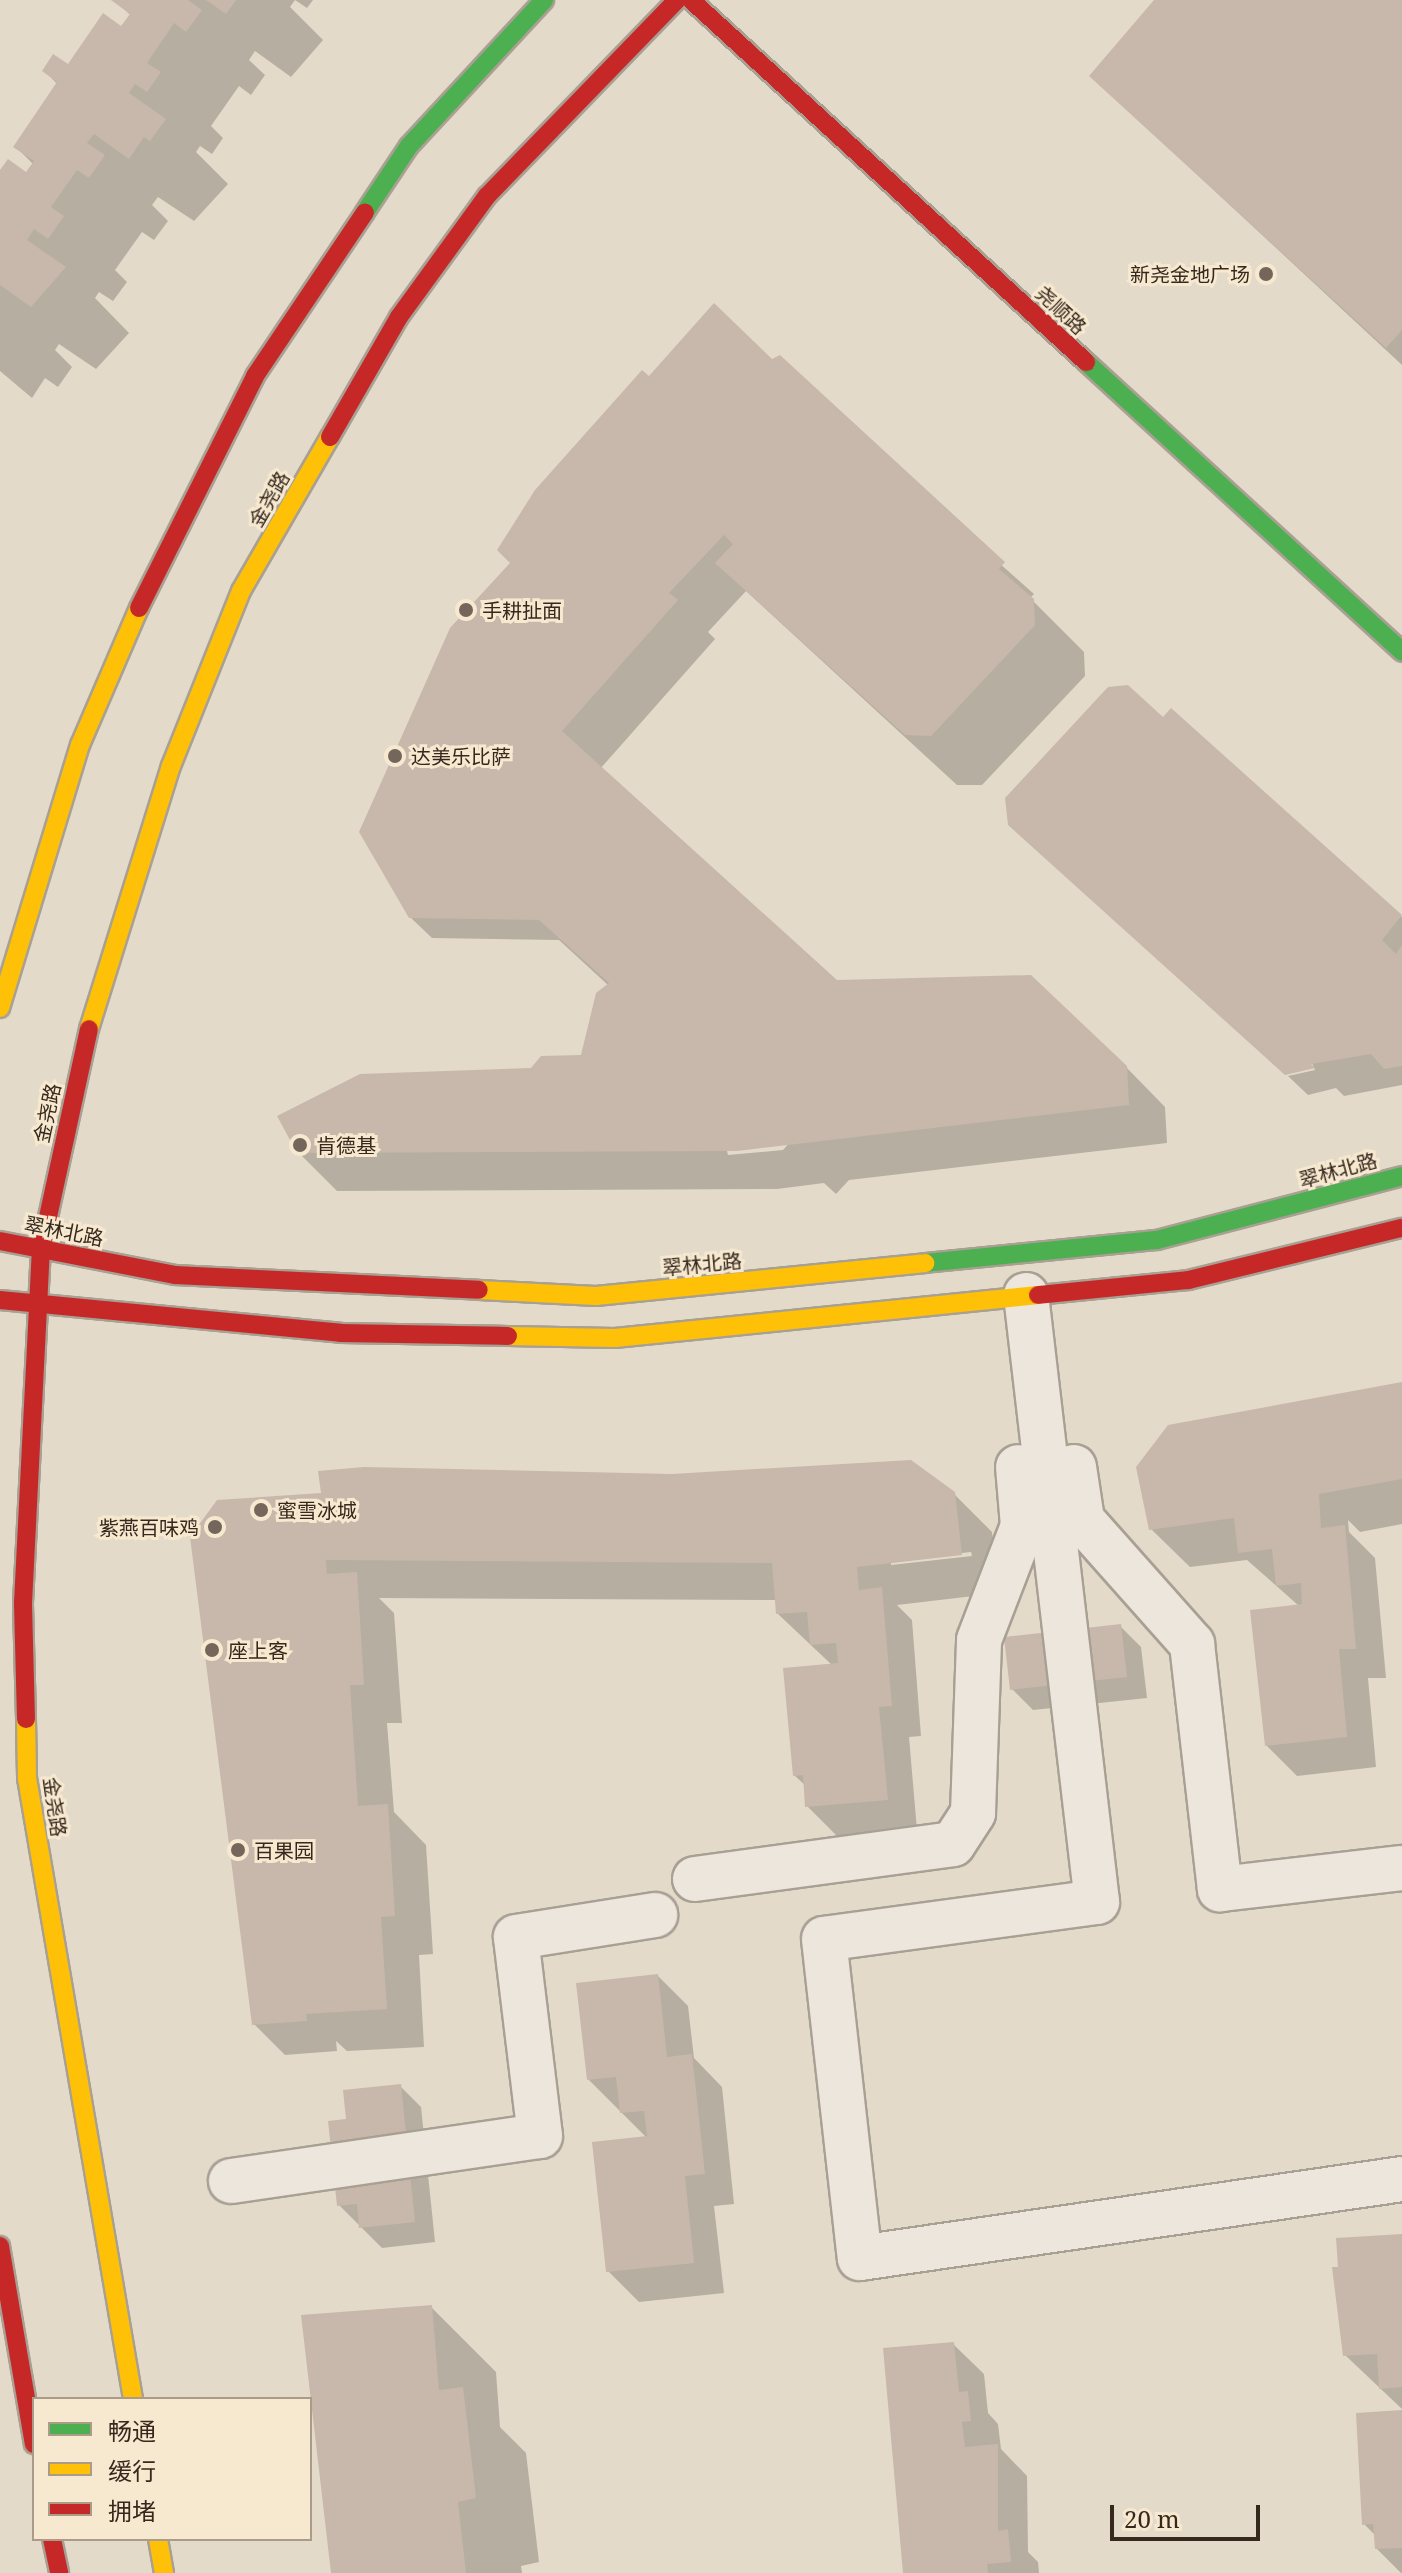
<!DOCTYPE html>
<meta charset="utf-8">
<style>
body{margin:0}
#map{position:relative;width:1402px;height:2573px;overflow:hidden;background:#e4daca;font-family:"Noto Serif","Noto Sans SC",serif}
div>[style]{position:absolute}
.shadow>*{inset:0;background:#0003}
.building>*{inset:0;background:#c7b8ab}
.roads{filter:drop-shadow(2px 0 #a9a094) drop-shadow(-2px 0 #a9a094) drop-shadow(0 2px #a9a094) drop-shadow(0 -2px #a9a094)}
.street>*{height:44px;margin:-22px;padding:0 22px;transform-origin:22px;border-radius:22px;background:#ece6dd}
.fast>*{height:18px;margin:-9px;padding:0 9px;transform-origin:9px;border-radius:9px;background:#4caf50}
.slow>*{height:18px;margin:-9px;padding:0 9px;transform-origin:9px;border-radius:9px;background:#ffc107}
.jam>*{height:18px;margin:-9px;padding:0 9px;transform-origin:9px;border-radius:9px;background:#c62828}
.dots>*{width:22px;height:22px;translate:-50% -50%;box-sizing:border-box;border:4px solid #f6e9d0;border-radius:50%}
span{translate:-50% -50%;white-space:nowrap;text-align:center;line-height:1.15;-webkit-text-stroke:6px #f6e9d0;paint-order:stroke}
.poi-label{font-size:20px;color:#37281d}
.right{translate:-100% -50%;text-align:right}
.left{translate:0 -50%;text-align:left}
.street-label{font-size:20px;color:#37281d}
.legend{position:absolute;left:32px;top:2397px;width:280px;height:144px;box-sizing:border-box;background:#f6e9d0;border:2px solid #aa9c88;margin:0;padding:10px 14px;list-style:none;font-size:24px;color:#37281d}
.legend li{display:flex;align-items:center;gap:16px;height:40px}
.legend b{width:40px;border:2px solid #aa9c88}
.scale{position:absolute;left:1110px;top:2505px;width:150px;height:36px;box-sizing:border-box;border:4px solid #37281d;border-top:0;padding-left:10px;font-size:24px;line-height:28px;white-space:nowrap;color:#37281d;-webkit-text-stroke:6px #f6e9d0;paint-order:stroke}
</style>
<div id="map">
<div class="shadow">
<i style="clip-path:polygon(116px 0,313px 0,307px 8px,295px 0,290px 7px,323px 40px,291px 77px,255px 51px,249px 60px,265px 75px,251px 95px,239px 86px,211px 126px,223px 138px,212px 154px,200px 146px,196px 152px,228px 184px,194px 221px,158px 197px,152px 205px,168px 221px,154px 240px,142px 232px,115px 270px,127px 282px,113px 301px,99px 292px,95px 298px,129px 333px,96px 369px,59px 344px,55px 350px,72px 367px,58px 387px,45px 378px,32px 398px,0 371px,0 174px,27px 175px,34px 165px,16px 147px,58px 85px,45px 71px,68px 67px,122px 29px,131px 16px)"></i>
<i style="clip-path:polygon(1157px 0,1402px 0,1402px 365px,1091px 76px)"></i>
<i style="clip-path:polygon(evenodd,772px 362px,1034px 594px,1030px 598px,1084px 652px,1085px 676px,982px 785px,957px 785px,746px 591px,708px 632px,715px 639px,600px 769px,837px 982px,1126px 1067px,1165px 1107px,1167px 1143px,849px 1180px,836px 1194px,824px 1183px,777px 1189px,337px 1191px,298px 1152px,583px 1056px,609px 986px,559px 940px,432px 938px,410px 917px,512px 563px,650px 379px,772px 362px,897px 1024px,783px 1150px,728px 1155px,727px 1151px,897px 1024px)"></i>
<i style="clip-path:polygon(1171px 711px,1402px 917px,1402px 1085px,1344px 1096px,1336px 1088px,1308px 1095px,1288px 1076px,1315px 1070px,1163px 720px)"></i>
<i style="clip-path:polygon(1402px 1384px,1402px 1524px,1360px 1532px,1348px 1520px,1349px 1532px,1375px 1558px,1386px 1678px,1368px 1678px,1376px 1767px,1297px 1776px,1267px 1746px,1299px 1606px,1247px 1560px,1190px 1567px,1151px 1529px)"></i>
<i style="clip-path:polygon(evenodd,953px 1493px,992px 1532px,999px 1593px,897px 1605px,912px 1620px,921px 1736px,909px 1737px,917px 1830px,838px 1837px,807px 1806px,806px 1786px,794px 1775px,833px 1666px,778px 1614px,777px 1600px,379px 1598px,394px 1613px,402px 1723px,387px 1723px,394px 1812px,426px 1845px,433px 1954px,419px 1955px,424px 2047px,347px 2051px,336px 2041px,337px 2051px,285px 2055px,254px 2024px,192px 1537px,953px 1493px,971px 1552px,972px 1556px,891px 1565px,891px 1561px,971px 1552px)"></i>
<i style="clip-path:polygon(1120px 1626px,1141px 1647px,1147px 1698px,1033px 1710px,1012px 1689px)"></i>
<i style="clip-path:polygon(658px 1976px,688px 2006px,694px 2058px,722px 2087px,734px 2204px,714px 2206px,724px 2293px,639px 2302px,608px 2271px,647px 2138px,589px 2080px)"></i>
<i style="clip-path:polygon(400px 2086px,421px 2107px,435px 2242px,382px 2248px,339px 2205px,348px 2121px)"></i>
<i style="clip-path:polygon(1402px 2236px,1402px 2409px,1345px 2355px,1340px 2268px)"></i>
<i style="clip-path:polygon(431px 2307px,496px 2372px,500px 2427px,526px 2453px,539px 2562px,521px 2566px,522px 2573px,333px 2573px)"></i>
<i style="clip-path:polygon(953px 2344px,984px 2374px,988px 2413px,998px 2424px,1001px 2449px,1027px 2476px,1028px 2552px,1038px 2562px,1039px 2573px,906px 2573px)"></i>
<i style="clip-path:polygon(1402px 2412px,1402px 2573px,1401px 2573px,1376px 2548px,1376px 2536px,1364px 2524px)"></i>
</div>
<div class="building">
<i style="clip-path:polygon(111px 0,188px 0,202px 10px,186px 32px,174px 23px,147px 63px,161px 72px,147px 92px,135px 84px,129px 93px,166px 119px,150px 141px,144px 137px,129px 159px,94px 134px,87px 143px,105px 155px,89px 178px,77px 170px,51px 207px,64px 216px,48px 239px,34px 229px,27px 240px,66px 267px,31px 307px,0 285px,0 170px,8px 159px,26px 172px,34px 161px,13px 147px,57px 82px,42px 71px,53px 54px,68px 64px,103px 13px,121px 26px,130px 14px)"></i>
<i style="clip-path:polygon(206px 0,236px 0,226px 14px)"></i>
<i style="clip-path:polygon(1154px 0,1402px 0,1402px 330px,1386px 348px,1089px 76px)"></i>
<i style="clip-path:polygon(714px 303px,772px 359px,780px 355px,1005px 562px,999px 569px,1034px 599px,1035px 625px,931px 736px,905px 735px,715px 563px,733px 544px,724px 535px,669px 593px,678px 600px,562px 731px,837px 980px,1031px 975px,1127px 1066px,1129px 1105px,737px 1151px,297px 1153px,277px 1116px,360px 1074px,531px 1068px,541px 1056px,581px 1055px,596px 993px,609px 983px,539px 920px,409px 918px,359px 832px,450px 628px,510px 563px,497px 550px,535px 490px,642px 370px,649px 376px)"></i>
<i style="clip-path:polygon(1128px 685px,1163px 717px,1171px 708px,1402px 915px,1382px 940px,1396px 954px,1402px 945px,1402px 1066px,1384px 1069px,1371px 1054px,1311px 1064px,1315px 1068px,1285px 1075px,1008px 825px,1005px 798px,1108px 687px)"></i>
<i style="clip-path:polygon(1402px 1382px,1402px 1479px,1319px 1494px,1321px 1528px,1345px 1525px,1356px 1649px,1339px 1649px,1347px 1737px,1265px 1746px,1250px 1610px,1302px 1604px,1301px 1583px,1276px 1586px,1272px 1549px,1238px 1553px,1234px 1518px,1149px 1530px,1136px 1467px,1168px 1425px)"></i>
<i style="clip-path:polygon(911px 1460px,955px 1492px,962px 1555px,857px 1567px,859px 1590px,882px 1587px,892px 1706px,879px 1707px,888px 1800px,805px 1807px,803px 1775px,793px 1776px,783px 1668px,838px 1663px,836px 1643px,810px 1645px,807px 1612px,776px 1614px,772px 1563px,326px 1560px,327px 1574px,357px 1572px,364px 1685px,350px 1685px,358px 1806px,388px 1804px,395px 1916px,381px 1917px,387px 2009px,306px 2014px,307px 2021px,252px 2025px,190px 1537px,217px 1500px,321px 1493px,318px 1471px,364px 1467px,672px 1474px)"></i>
<i style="clip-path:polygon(1121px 1624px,1127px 1677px,1010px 1690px,1004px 1637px)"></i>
<i style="clip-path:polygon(658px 1974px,667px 2057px,692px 2054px,705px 2174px,685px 2176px,694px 2263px,606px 2272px,592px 2142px,647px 2136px,644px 2111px,620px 2113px,616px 2077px,587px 2080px,576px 1983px)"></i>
<i style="clip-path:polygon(401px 2084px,415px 2222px,359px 2228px,357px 2204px,337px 2206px,328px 2121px,346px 2119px,343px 2090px)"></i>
<i style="clip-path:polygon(1402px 2234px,1402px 2387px,1379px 2389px,1377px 2354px,1343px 2356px,1332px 2267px,1338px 2267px,1336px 2238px)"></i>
<i style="clip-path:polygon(432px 2305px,439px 2390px,463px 2387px,476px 2498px,458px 2502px,466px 2573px,331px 2573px,301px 2315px)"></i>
<i style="clip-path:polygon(954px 2342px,959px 2392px,968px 2391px,971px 2421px,962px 2422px,965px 2447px,998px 2444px,998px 2531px,1008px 2529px,1011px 2562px,987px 2564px,988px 2573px,903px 2573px,883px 2348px)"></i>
<i style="clip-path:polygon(1402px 2410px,1402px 2548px,1375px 2549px,1373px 2524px,1362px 2525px,1356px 2413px)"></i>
</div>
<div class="roads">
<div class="street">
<i style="left:1026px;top:1295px;width:611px;rotate:83.33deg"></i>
<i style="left:1097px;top:1902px;width:275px;rotate:172.3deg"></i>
<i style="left:824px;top:1939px;width:321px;rotate:83.6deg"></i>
<i style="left:860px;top:2258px;width:548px;rotate:-8.29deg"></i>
<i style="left:1074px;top:1467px;width:54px;rotate:81.4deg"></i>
<i style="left:1082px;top:1520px;width:166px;rotate:48.4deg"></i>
<i style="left:1192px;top:1644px;width:247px;rotate:83.5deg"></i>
<i style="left:1220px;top:1889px;width:183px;rotate:-6.6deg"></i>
<i style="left:695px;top:1879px;width:260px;rotate:-7.7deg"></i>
<i style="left:953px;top:1844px;width:37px;rotate:-57deg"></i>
<i style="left:973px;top:1813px;width:173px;rotate:-88deg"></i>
<i style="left:979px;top:1640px;width:122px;rotate:-68.9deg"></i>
<i style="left:1023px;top:1526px;width:59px;rotate:-94.8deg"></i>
<i style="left:231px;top:2181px;width:312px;rotate:-8.3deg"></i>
<i style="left:540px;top:2136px;width:200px;rotate:-96.9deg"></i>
<i style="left:516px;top:1937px;width:141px;rotate:-9deg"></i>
</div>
<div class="fast">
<i style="left:365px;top:212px;width:79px;rotate:-56.3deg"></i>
<i style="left:409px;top:146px;width:199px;rotate:-47.2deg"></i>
<i style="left:1086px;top:362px;width:429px;rotate:42.5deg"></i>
<i style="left:925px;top:1263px;width:233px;rotate:-5.7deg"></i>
<i style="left:1157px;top:1240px;width:253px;rotate:-14.6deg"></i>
</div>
<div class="slow">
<i style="left:0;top:1008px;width:275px;rotate:-73.1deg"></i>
<i style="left:80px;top:745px;width:149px;rotate:-66.7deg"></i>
<i style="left:89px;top:1029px;width:275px;rotate:-72.7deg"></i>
<i style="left:171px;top:766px;width:188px;rotate:-68.2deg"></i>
<i style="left:241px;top:591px;width:178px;rotate:-60deg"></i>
<i style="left:479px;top:1290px;width:117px;rotate:2.9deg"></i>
<i style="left:596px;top:1296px;width:331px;rotate:-5.7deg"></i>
<i style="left:508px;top:1336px;width:107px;rotate:1.1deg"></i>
<i style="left:615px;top:1338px;width:425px;rotate:-5.8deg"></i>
<i style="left:26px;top:1719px;width:59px;rotate:89deg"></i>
<i style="left:27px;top:1778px;width:630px;rotate:80.31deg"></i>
<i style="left:158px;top:2539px;width:35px;rotate:80deg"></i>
</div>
<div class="jam">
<i style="left:691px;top:0;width:536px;rotate:42.5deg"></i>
<i style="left:330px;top:437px;width:138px;rotate:-60.1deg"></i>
<i style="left:399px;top:317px;width:150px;rotate:-54deg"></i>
<i style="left:487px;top:196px;width:273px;rotate:-45.9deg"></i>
<i style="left:139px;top:608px;width:259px;rotate:-63.4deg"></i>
<i style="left:255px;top:376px;width:197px;rotate:-56.1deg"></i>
<i style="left:0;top:1241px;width:178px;rotate:11deg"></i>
<i style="left:175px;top:1275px;width:304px;rotate:2.8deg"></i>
<i style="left:1038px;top:1295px;width:151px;rotate:-5.7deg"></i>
<i style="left:1188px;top:1280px;width:220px;rotate:-13.7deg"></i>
<i style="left:0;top:1300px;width:342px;rotate:5.5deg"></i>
<i style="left:340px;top:1333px;width:168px;rotate:1deg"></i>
<i style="left:26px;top:1719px;width:116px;rotate:-91.5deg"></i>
<i style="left:23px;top:1603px;width:354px;rotate:-87.1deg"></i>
<i style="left:41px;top:1249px;width:225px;rotate:-77.7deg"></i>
<i style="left:0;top:2246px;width:201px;rotate:80.3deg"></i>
<i style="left:52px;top:2539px;width:35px;rotate:78deg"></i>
</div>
</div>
<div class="dots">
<i style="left:1266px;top:274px;background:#74665a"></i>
<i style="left:466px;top:610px;background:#74665a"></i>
<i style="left:395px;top:756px;background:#74665a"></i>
<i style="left:300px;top:1145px;background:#74665a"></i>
<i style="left:261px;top:1510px;background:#74665a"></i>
<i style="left:215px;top:1527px;background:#74665a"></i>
<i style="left:212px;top:1650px;background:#74665a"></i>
<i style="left:238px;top:1850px;background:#74665a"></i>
</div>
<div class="poi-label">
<span class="right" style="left:1250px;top:274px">新尧金地广场</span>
<span class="left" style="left:482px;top:610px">手耕扯面</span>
<span class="left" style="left:411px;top:756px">达美乐比萨</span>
<span class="left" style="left:316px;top:1145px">肯德基</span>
<span class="left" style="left:277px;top:1510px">蜜雪冰城</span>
<span class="right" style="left:199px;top:1527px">紫燕百味鸡</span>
<span class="left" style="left:228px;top:1650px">座上客</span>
<span class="left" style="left:254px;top:1850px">百果园</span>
</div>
<div class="street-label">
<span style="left:1061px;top:310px;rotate:43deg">尧顺路</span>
<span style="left:269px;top:499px;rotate:-60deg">金尧路</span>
<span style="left:47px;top:1113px;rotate:-78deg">金尧路</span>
<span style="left:1338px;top:1170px;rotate:-15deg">翠林北路</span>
<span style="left:64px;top:1231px;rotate:11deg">翠林北路</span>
<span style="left:702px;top:1264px;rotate:-5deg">翠林北路</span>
<span style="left:55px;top:1807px;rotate:82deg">金尧路</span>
</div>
<ul class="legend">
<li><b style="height:10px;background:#4caf50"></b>畅通</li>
<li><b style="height:10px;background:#ffc107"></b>缓行</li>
<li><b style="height:10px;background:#c62828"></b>拥堵</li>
</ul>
<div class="scale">20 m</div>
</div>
